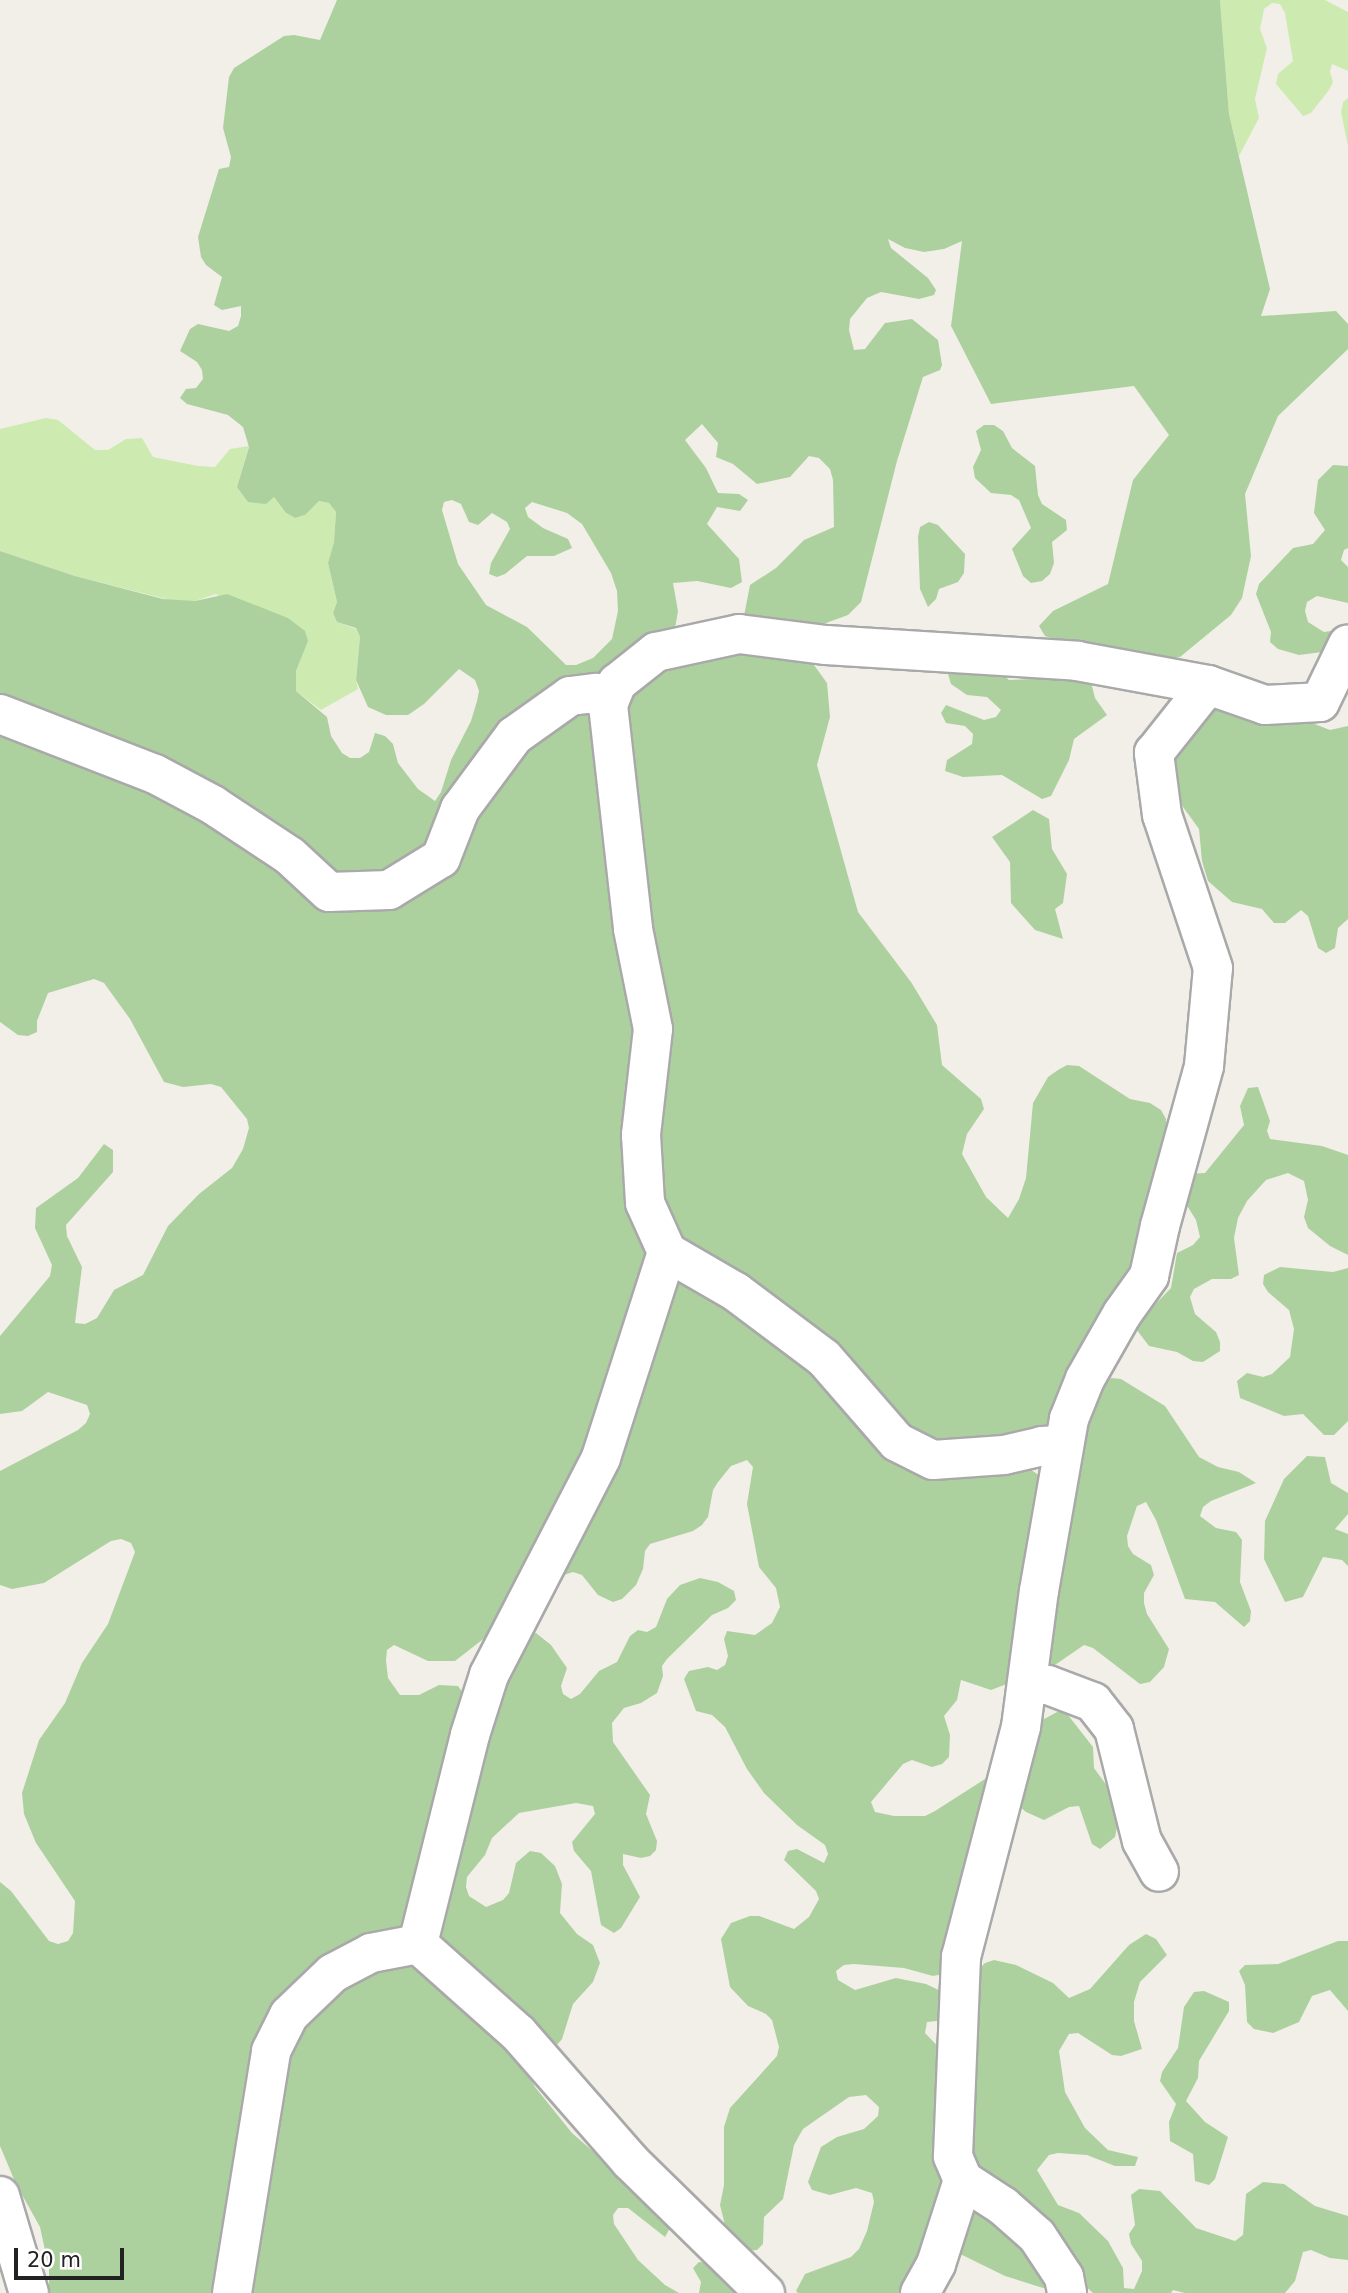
<!DOCTYPE html>
<style>
body{margin:0}
#map{position:relative;width:1348px;height:2293px;overflow:hidden;background:#f2efe9;font-family:"DejaVu Sans",sans-serif}
div>[style]{position:absolute}
.grass>*{inset:0;background:#cdebb0}
.forest>*{inset:0;background:#add19e}
.roads{filter:drop-shadow(2px 0 #a9a9a9) drop-shadow(-2px 0 #a9a9a9) drop-shadow(0 2px #a9a9a9) drop-shadow(0 -2px #a9a9a9)}
.minor>*{height:38px;margin:-19px;padding:0 19px;transform-origin:19px;border-radius:19px;background:#fff}
span{translate:-50% -50%;white-space:nowrap;text-align:center;line-height:1.15;-webkit-text-stroke:5px #fff;paint-order:stroke}
.scale{position:absolute;left:14px;top:2248px;width:110px;height:32px;box-sizing:border-box;border:4px solid #222;border-top:0;padding-left:9px;font-size:21px;line-height:24px;white-space:nowrap;color:#222;-webkit-text-stroke:5px #fff;paint-order:stroke}
</style>
<div id="map">
<div class="grass">
<i style="clip-path:polygon(1220px 0,1325px 0,1348px 12px,1348px 71px,1332px 64px,1330px 72px,1333px 82px,1329px 90px,1311px 113px,1303px 116px,1276px 84px,1278px 74px,1293px 61px,1285px 13px,1280px 4px,1272px 3px,1264px 9px,1260px 29px,1267px 48px,1255px 99px,1259px 118px,1239px 156px,1229px 114px)"></i>
<i style="clip-path:polygon(1348px 98px,1348px 146px,1341px 112px,1343px 102px)"></i>
<i style="clip-path:polygon(46px 418px,58px 420px,95px 450px,108px 450px,126px 439px,142px 438px,153px 457px,198px 466px,215px 467px,230px 449px,249px 446px,237px 487px,274px 497px,286px 513px,295px 518px,305px 515px,319px 501px,329px 503px,336px 512px,334px 542px,328px 563px,337px 602px,333px 613px,337px 622px,356px 629px,360px 637px,356px 680px,358px 689px,321px 710px,296px 691px,296px 671px,304px 650px,216px 594px,195px 601px,174px 601px,75px 576px,0 551px,0 429px)"></i>
</div>
<div class="forest">
<i style="clip-path:polygon(evenodd,337px 0,1220px 0,1229px 114px,1270px 289px,1261px 316px,1336px 311px,1348px 324px,1348px 349px,1278px 416px,1245px 494px,1251px 556px,1242px 598px,1231px 615px,1180px 657px,1159px 661px,1086px 651px,1045px 636px,1039px 626px,1053px 611px,1108px 584px,1133px 480px,1169px 435px,1134px 386px,991px 404px,951px 326px,962px 241px,944px 249px,924px 252px,905px 248px,888px 239px,891px 248px,928px 278px,936px 290px,934px 295px,919px 299px,881px 292px,867px 298px,850px 319px,849px 330px,854px 350px,865px 349px,885px 323px,912px 319px,938px 340px,942px 365px,940px 370px,923px 377px,897px 461px,861px 602px,848px 615px,826px 623px,809px 625px,743px 621px,750px 585px,776px 568px,804px 540px,834px 527px,833px 480px,830px 469px,819px 458px,809px 456px,790px 477px,757px 484px,733px 464px,716px 457px,718px 443px,702px 424px,685px 440px,706px 468px,718px 493px,739px 494px,748px 500px,740px 511px,717px 507px,707px 524px,739px 559px,742px 582px,731px 588px,697px 581px,673px 583px,678px 611px,674px 634px,591px 677px,635px 676px,689px 646px,806px 660px,814px 665px,827px 683px,830px 717px,817px 765px,858px 912px,911px 982px,937px 1025px,942px 1065px,981px 1099px,984px 1109px,967px 1134px,962px 1154px,986px 1197px,1008px 1218px,1019px 1199px,1026px 1178px,1033px 1103px,1048px 1077px,1058px 1070px,1067px 1065px,1079px 1066px,1130px 1099px,1150px 1103px,1161px 1110px,1166px 1119px,1166px 1142px,1131px 1264px,1113px 1290px,1056px 1421px,1021px 1463px,1046px 1480px,1076px 1455px,1105px 1385px,1111px 1378px,1121px 1379px,1165px 1406px,1199px 1457px,1218px 1467px,1239px 1472px,1256px 1483px,1211px 1501px,1203px 1507px,1200px 1516px,1216px 1528px,1236px 1532px,1242px 1540px,1240px 1582px,1251px 1611px,1250px 1621px,1244px 1627px,1215px 1602px,1185px 1599px,1156px 1520px,1146px 1502px,1137px 1506px,1127px 1536px,1128px 1546px,1133px 1554px,1151px 1565px,1154px 1575px,1144px 1593px,1144px 1603px,1147px 1614px,1169px 1649px,1164px 1667px,1150px 1682px,1140px 1684px,1093px 1648px,1084px 1645px,1052px 1667px,991px 1690px,961px 1680px,957px 1700px,944px 1716px,950px 1735px,949px 1757px,942px 1764px,932px 1767px,912px 1760px,903px 1764px,871px 1802px,875px 1812px,894px 1816px,925px 1816px,935px 1811px,996px 1772px,1033px 1725px,1059px 1711px,1068px 1715px,1093px 1747px,1094px 1768px,1115px 1797px,1119px 1818px,1115px 1837px,1100px 1849px,1092px 1844px,1079px 1806px,1069px 1807px,1044px 1820px,1026px 1812px,1011px 1799px,943px 1974px,933px 1976px,904px 1968px,854px 1964px,844px 1965px,836px 1971px,838px 1980px,855px 1990px,896px 1978px,926px 1984px,945px 1993px,946px 2020px,927px 2022px,925px 2033px,954px 2063px,975px 2039px,977px 1971px,985px 1963px,994px 1960px,1016px 1965px,1053px 1983px,1069px 1998px,1090px 1989px,1129px 1945px,1146px 1934px,1156px 1939px,1167px 1955px,1140px 1982px,1134px 2002px,1134px 2021px,1142px 2049px,1121px 2056px,1112px 2055px,1078px 2033px,1069px 2034px,1059px 2051px,1065px 2092px,1085px 2128px,1108px 2150px,1138px 2157px,1135px 2166px,1115px 2166px,1087px 2155px,1058px 2153px,1049px 2155px,1037px 2170px,1058px 2205px,1079px 2213px,1108px 2241px,1123px 2268px,1124px 2288px,1134px 2289px,1142px 2271px,1142px 2261px,1131px 2244px,1129px 2234px,1135px 2225px,1131px 2195px,1139px 2189px,1160px 2191px,1196px 2228px,1235px 2241px,1243px 2235px,1246px 2194px,1263px 2182px,1284px 2184px,1315px 2206px,1348px 2216px,1348px 2260px,1330px 2258px,1311px 2250px,1303px 2252px,1295px 2281px,1285px 2293px,1185px 2293px,1173px 2290px,1171px 2293px,1093px 2293px,1079px 2280px,1043px 2288px,1005px 2276px,952px 2250px,920px 2293px,798px 2293px,796px 2291px,805px 2274px,851px 2257px,859px 2249px,867px 2231px,874px 2202px,872px 2193px,856px 2188px,830px 2195px,812px 2190px,808px 2182px,821px 2147px,837px 2137px,864px 2129px,878px 2116px,879px 2107px,866px 2095px,849px 2097px,803px 2129px,794px 2145px,783px 2199px,764px 2217px,763px 2244px,757px 2250px,748px 2251px,727px 2233px,720px 2205px,724px 2185px,724px 2127px,730px 2108px,777px 2056px,779px 2047px,772px 2020px,766px 2014px,748px 2006px,730px 1987px,721px 1939px,731px 1923px,750px 1916px,759px 1916px,794px 1929px,809px 1917px,819px 1899px,816px 1891px,784px 1860px,788px 1851px,797px 1849px,824px 1863px,828px 1854px,825px 1845px,797px 1825px,764px 1793px,747px 1769px,725px 1727px,712px 1715px,696px 1711px,684px 1679px,689px 1671px,708px 1667px,717px 1670px,725px 1665px,728px 1656px,724px 1639px,727px 1631px,755px 1635px,772px 1623px,780px 1607px,776px 1588px,759px 1567px,747px 1504px,753px 1467px,747px 1460px,731px 1466px,718px 1482px,713px 1490px,708px 1517px,702px 1525px,693px 1531px,650px 1544px,645px 1551px,643px 1569px,636px 1585px,622px 1599px,613px 1602px,598px 1595px,582px 1575px,573px 1572px,564px 1575px,548px 1599px,491px 1633px,455px 1661px,428px 1661px,394px 1645px,387px 1650px,386px 1660px,388px 1678px,400px 1695px,419px 1695px,439px 1685px,458px 1686px,463px 1693px,462px 1713px,502px 1694px,526px 1636px,536px 1633px,551px 1645px,567px 1668px,561px 1686px,563px 1694px,571px 1699px,580px 1694px,599px 1671px,617px 1662px,630px 1636px,638px 1630px,647px 1632px,656px 1627px,667px 1599px,680px 1585px,700px 1578px,718px 1582px,734px 1591px,736px 1600px,728px 1608px,712px 1615px,667px 1659px,662px 1666px,663px 1676px,657px 1693px,641px 1703px,624px 1708px,612px 1723px,613px 1742px,650px 1795px,646px 1814px,657px 1841px,656px 1850px,650px 1856px,641px 1858px,623px 1854px,623px 1865px,640px 1897px,621px 1928px,614px 1933px,601px 1925px,591px 1871px,574px 1851px,572px 1842px,595px 1814px,593px 1806px,576px 1803px,519px 1813px,492px 1838px,485px 1855px,467px 1877px,466px 1887px,469px 1896px,486px 1907px,503px 1900px,509px 1893px,516px 1863px,530px 1851px,541px 1853px,555px 1866px,562px 1884px,560px 1913px,577px 1934px,593px 1945px,600px 1963px,593px 1982px,573px 2004px,562px 2039px,556px 2046px,548px 2042px,521px 2061px,535px 2087px,572px 2133px,646px 2198px,670px 2228px,665px 2237px,628px 2208px,618px 2208px,613px 2215px,614px 2224px,638px 2260px,665px 2285px,679px 2293px,49px 2293px,49px 2269px,40px 2227px,16px 2184px,0 2146px,0 1882px,11px 1891px,49px 1941px,58px 1944px,68px 1941px,73px 1933px,75px 1901px,36px 1843px,24px 1814px,22px 1793px,39px 1740px,65px 1703px,82px 1663px,108px 1624px,135px 1552px,131px 1543px,121px 1539px,111px 1541px,44px 1583px,12px 1589px,0 1585px,0 1471px,78px 1430px,86px 1423px,90px 1414px,87px 1405px,48px 1392px,22px 1411px,0 1414px,0 1336px,50px 1276px,52px 1265px,35px 1228px,36px 1208px,78px 1178px,104px 1144px,113px 1150px,113px 1172px,66px 1225px,67px 1236px,82px 1267px,75px 1323px,85px 1324px,97px 1318px,114px 1290px,143px 1275px,168px 1226px,199px 1194px,232px 1168px,243px 1149px,249px 1128px,247px 1119px,221px 1087px,211px 1084px,183px 1087px,164px 1082px,130px 1019px,104px 983px,94px 979px,48px 993px,37px 1021px,37px 1032px,28px 1036px,18px 1035px,0 1022px,0 551px,75px 576px,163px 599px,195px 601px,227px 594px,288px 618px,305px 631px,308px 641px,296px 671px,296px 691px,327px 717px,331px 736px,342px 753px,350px 758px,360px 758px,369px 752px,375px 733px,385px 736px,393px 744px,398px 763px,418px 789px,435px 801px,441px 792px,451px 760px,471px 721px,477px 701px,479px 691px,475px 680px,459px 669px,424px 704px,408px 715px,386px 715px,368px 707px,356px 680px,360px 637px,356px 628px,337px 622px,333px 613px,337px 602px,328px 563px,334px 542px,336px 512px,329px 503px,319px 501px,305px 515px,295px 518px,286px 513px,274px 497px,266px 504px,248px 502px,237px 487px,249px 447px,243px 427px,228px 415px,187px 404px,180px 398px,186px 389px,196px 388px,203px 379px,202px 370px,197px 362px,180px 351px,190px 329px,198px 324px,229px 331px,238px 326px,241px 316px,241px 306px,222px 310px,214px 305px,222px 277px,206px 265px,201px 257px,198px 237px,219px 169px,229px 167px,231px 157px,223px 128px,229px 77px,234px 68px,284px 36px,294px 35px,320px 40px,337px 0,452px 500px,461px 504px,469px 522px,478px 525px,492px 513px,507px 522px,510px 529px,491px 563px,489px 574px,497px 577px,505px 574px,527px 556px,554px 556px,572px 548px,568px 539px,543px 528px,528px 517px,525px 508px,532px 502px,567px 513px,582px 524px,611px 573px,617px 591px,618px 611px,612px 639px,593px 658px,576px 665px,566px 665px,527px 627px,486px 605px,458px 564px,442px 510px,444px 502px,452px 500px)"></i>
<i style="clip-path:polygon(984px 425px,994px 425px,1003px 431px,1012px 448px,1035px 466px,1038px 495px,1042px 504px,1066px 520px,1067px 530px,1052px 542px,1054px 563px,1050px 574px,1042px 581px,1031px 583px,1023px 576px,1012px 549px,1031px 528px,1019px 500px,1011px 495px,991px 493px,975px 478px,973px 467px,981px 450px,976px 431px)"></i>
<i style="clip-path:polygon(1333px 465px,1348px 466px,1348px 548px,1344px 550px,1341px 560px,1348px 567px,1348px 603px,1317px 596px,1307px 602px,1305px 611px,1308px 622px,1324px 632px,1344px 629px,1330px 651px,1299px 655px,1278px 649px,1270px 642px,1271px 632px,1256px 594px,1259px 584px,1293px 548px,1313px 544px,1325px 530px,1314px 513px,1318px 480px)"></i>
<i style="clip-path:polygon(929px 522px,938px 525px,965px 554px,964px 573px,958px 582px,939px 589px,936px 599px,928px 607px,920px 589px,918px 537px,920px 527px)"></i>
<i style="clip-path:polygon(1054px 659px,1090px 678px,1095px 698px,1107px 715px,1074px 739px,1069px 760px,1051px 796px,1042px 799px,1002px 775px,963px 777px,945px 771px,947px 760px,972px 744px,973px 734px,965px 726px,946px 723px,941px 713px,946px 705px,984px 720px,996px 717px,1001px 710px,987px 697px,967px 695px,951px 684px,948px 674px,966px 662px,995px 667px,1009px 680px,1030px 679px)"></i>
<i style="clip-path:polygon(1207px 704px,1294px 716px,1330px 730px,1348px 726px,1348px 919px,1338px 928px,1335px 948px,1326px 953px,1318px 948px,1308px 916px,1301px 910px,1285px 923px,1274px 923px,1262px 909px,1232px 902px,1208px 881px,1202px 861px,1199px 829px,1170px 789px,1178px 728px)"></i>
<i style="clip-path:polygon(1033px 810px,1049px 819px,1052px 849px,1067px 874px,1063px 903px,1055px 909px,1063px 939px,1035px 930px,1011px 903px,1010px 862px,992px 837px)"></i>
<i style="clip-path:polygon(1258px 1087px,1270px 1121px,1267px 1131px,1270px 1139px,1322px 1146px,1348px 1155px,1348px 1255px,1330px 1246px,1308px 1228px,1304px 1217px,1308px 1200px,1304px 1181px,1288px 1173px,1266px 1180px,1247px 1201px,1238px 1218px,1234px 1238px,1239px 1275px,1231px 1279px,1212px 1279px,1194px 1289px,1190px 1297px,1195px 1314px,1216px 1332px,1220px 1342px,1220px 1351px,1203px 1362px,1193px 1361px,1177px 1352px,1149px 1346px,1136px 1329px,1140px 1320px,1171px 1288px,1177px 1253px,1193px 1245px,1200px 1237px,1196px 1220px,1176px 1188px,1187px 1174px,1205px 1173px,1244px 1125px,1240px 1106px,1248px 1088px)"></i>
<i style="clip-path:polygon(1280px 1267px,1333px 1272px,1348px 1268px,1348px 1421px,1334px 1435px,1324px 1435px,1303px 1414px,1284px 1416px,1240px 1398px,1237px 1381px,1247px 1373px,1263px 1377px,1272px 1374px,1290px 1357px,1294px 1329px,1289px 1310px,1268px 1292px,1263px 1284px,1264px 1275px)"></i>
<i style="clip-path:polygon(1307px 1456px,1325px 1457px,1331px 1483px,1348px 1493px,1348px 1514px,1335px 1529px,1348px 1534px,1348px 1566px,1342px 1560px,1323px 1557px,1303px 1597px,1285px 1602px,1264px 1559px,1265px 1521px,1284px 1479px)"></i>
<i style="clip-path:polygon(1338px 1941px,1348px 1941px,1348px 2011px,1330px 1990px,1312px 1996px,1299px 2022px,1273px 2033px,1254px 2029px,1247px 2022px,1245px 1985px,1239px 1971px,1245px 1965px,1278px 1964px)"></i>
<i style="clip-path:polygon(1204px 1991px,1229px 2002px,1229px 2011px,1199px 2061px,1198px 2078px,1186px 2101px,1205px 2122px,1228px 2137px,1215px 2179px,1209px 2185px,1195px 2181px,1193px 2154px,1170px 2141px,1169px 2122px,1176px 2104px,1160px 2081px,1162px 2072px,1178px 2048px,1184px 2007px,1194px 1992px)"></i>
<i style="clip-path:polygon(699px 2262px,709px 2263px,750px 2293px,699px 2293px,701px 2282px,693px 2268px)"></i>
</div>
<div class="roads">
<div class="minor">
<i style="left:608px;top:705px;width:24px;rotate:-68deg"></i>
<i style="left:617px;top:683px;width:50px;rotate:-38.5deg"></i>
<i style="left:656px;top:652px;width:85px;rotate:-12.2deg"></i>
<i style="left:739px;top:634px;width:88px;rotate:7.2deg"></i>
<i style="left:826px;top:645px;width:252px;rotate:3.6deg"></i>
<i style="left:1077px;top:661px;width:133px;rotate:10.4deg"></i>
<i style="left:1208px;top:685px;width:60px;rotate:19.3deg"></i>
<i style="left:1265px;top:705px;width:55px;rotate:-3.1deg"></i>
<i style="left:1320px;top:702px;width:64px;rotate:-64.2deg"></i>
<i style="left:0;top:714px;width:166px;rotate:21.2deg"></i>
<i style="left:155px;top:774px;width:66px;rotate:28.1deg"></i>
<i style="left:213px;top:805px;width:92px;rotate:33.5deg"></i>
<i style="left:290px;top:856px;width:53px;rotate:42.7deg"></i>
<i style="left:329px;top:892px;width:60px;rotate:-1.9deg"></i>
<i style="left:389px;top:890px;width:61px;rotate:-31.6deg"></i>
<i style="left:441px;top:858px;width:53px;rotate:-68.8deg"></i>
<i style="left:460px;top:809px;width:91px;rotate:-53.5deg"></i>
<i style="left:514px;top:736px;width:69px;rotate:-35.5deg"></i>
<i style="left:570px;top:696px;width:26px;rotate:-7deg"></i>
<i style="left:596px;top:693px;width:17px;rotate:45deg"></i>
<i style="left:608px;top:705px;width:225px;rotate:83.6deg"></i>
<i style="left:633px;top:929px;width:102px;rotate:78.7deg"></i>
<i style="left:653px;top:1029px;width:107px;rotate:96.5deg"></i>
<i style="left:641px;top:1135px;width:68px;rotate:86.6deg"></i>
<i style="left:645px;top:1203px;width:54px;rotate:65.8deg"></i>
<i style="left:667px;top:1252px;width:216px;rotate:107.8deg"></i>
<i style="left:601px;top:1458px;width:244px;rotate:117.3deg"></i>
<i style="left:489px;top:1675px;width:63px;rotate:107.6deg"></i>
<i style="left:470px;top:1735px;width:215px;rotate:104deg"></i>
<i style="left:667px;top:1252px;width:80px;rotate:30.1deg"></i>
<i style="left:736px;top:1292px;width:110px;rotate:36.9deg"></i>
<i style="left:824px;top:1358px;width:111px;rotate:49deg"></i>
<i style="left:897px;top:1442px;width:40px;rotate:26.6deg"></i>
<i style="left:933px;top:1460px;width:71px;rotate:-4deg"></i>
<i style="left:1004px;top:1455px;width:39px;rotate:-13deg"></i>
<i style="left:1042px;top:1446px;width:22px;rotate:-3deg"></i>
<i style="left:1027px;top:1684px;width:21px;rotate:3deg"></i>
<i style="left:1048px;top:1685px;width:48px;rotate:20.7deg"></i>
<i style="left:1093px;top:1702px;width:34px;rotate:52deg"></i>
<i style="left:1114px;top:1729px;width:115px;rotate:76deg"></i>
<i style="left:1142px;top:1841px;width:35px;rotate:61deg"></i>
<i style="left:418px;top:1944px;width:135px;rotate:41.7deg"></i>
<i style="left:519px;top:2034px;width:169px;rotate:48.8deg"></i>
<i style="left:630px;top:2161px;width:189px;rotate:44.4deg"></i>
<i style="left:963px;top:2180px;width:48px;rotate:33deg"></i>
<i style="left:1003px;top:2206px;width:45px;rotate:41.4deg"></i>
<i style="left:1037px;top:2236px;width:49px;rotate:56.6deg"></i>
<i style="left:1064px;top:2277px;width:16px;rotate:79deg"></i>
<i style="left:0;top:2196px;width:101px;rotate:73.4deg"></i>
<i style="left:232px;top:2293px;width:245px;rotate:-80.8deg"></i>
<i style="left:271px;top:2051px;width:40px;rotate:-63.4deg"></i>
<i style="left:289px;top:2015px;width:61px;rotate:-43.7deg"></i>
<i style="left:333px;top:1973px;width:43px;rotate:-27.8deg"></i>
<i style="left:371px;top:1953px;width:48px;rotate:-10.8deg"></i>
<i style="left:920px;top:2293px;width:33px;rotate:-61deg"></i>
<i style="left:936px;top:2264px;width:88px;rotate:-72.2deg"></i>
<i style="left:963px;top:2180px;width:26px;rotate:-113deg"></i>
<i style="left:953px;top:2156px;width:199px;rotate:-87.7deg"></i>
<i style="left:961px;top:1957px;width:238px;rotate:-75.4deg"></i>
<i style="left:1021px;top:1727px;width:137px;rotate:-82.5deg"></i>
<i style="left:1039px;top:1591px;width:175px;rotate:-80.1deg"></i>
<i style="left:1069px;top:1419px;width:43px;rotate:-68.2deg"></i>
<i style="left:1085px;top:1379px;width:75px;rotate:-60.4deg"></i>
<i style="left:1122px;top:1314px;width:47px;rotate:-54.6deg"></i>
<i style="left:1149px;top:1276px;width:51px;rotate:-77.6deg"></i>
<i style="left:1160px;top:1226px;width:166px;rotate:-74.6deg"></i>
<i style="left:1204px;top:1066px;width:98px;rotate:-84.8deg"></i>
<i style="left:1213px;top:968px;width:161px;rotate:-108.4deg"></i>
<i style="left:1162px;top:815px;width:63px;rotate:-97.4deg"></i>
<i style="left:1154px;top:753px;width:87px;rotate:-51.5deg"></i>
</div>
</div>
<div class="scale">20 m</div>
</div>
